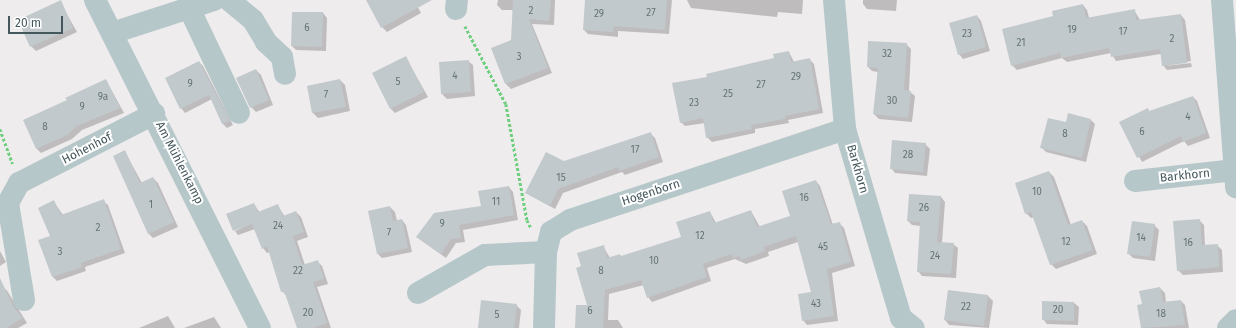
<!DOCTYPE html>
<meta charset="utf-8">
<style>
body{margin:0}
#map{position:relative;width:1236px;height:328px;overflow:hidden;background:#efeced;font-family:"Fira Sans",sans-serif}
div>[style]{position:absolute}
.shadow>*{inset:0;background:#0003}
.building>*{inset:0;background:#c2c9cc}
.path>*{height:2.5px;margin-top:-1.25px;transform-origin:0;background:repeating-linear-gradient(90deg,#6ecf7f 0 3px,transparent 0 5px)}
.minor>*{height:22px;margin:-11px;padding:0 11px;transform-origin:11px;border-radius:11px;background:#b6c7ca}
span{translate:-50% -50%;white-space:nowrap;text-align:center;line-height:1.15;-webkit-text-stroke:4px #fff;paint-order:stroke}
.number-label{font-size:10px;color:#647476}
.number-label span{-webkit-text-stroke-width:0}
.street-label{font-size:12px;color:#44575a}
.scale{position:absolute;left:8px;top:16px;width:55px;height:18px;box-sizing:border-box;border:2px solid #44575a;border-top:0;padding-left:5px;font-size:12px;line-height:14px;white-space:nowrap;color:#44575a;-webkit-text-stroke:3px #fff;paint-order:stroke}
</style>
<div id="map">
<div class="shadow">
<i style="clip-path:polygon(372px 0,414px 0,421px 13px,387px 32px,382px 27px)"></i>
<i style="clip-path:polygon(498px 0,555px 0,554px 25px,532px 24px,552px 73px,511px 89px,506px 84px,492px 49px,512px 41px,514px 10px,502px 10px,497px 5px)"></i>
<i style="clip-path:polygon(586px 0,672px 0,669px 34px,618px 31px,618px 37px,588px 34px,584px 30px)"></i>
<i style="clip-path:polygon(687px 0,803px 0,802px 14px,778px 12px,777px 17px,691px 8px)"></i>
<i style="clip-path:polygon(863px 0,897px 0,896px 11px,867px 9px,863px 4px)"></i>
<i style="clip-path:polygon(60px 2px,77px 32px,36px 51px,31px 46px)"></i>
<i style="clip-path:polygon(1083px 5px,1087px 10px,1089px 18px,1134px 10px,1140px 20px,1181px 15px,1185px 20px,1191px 61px,1165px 66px,1191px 63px,1192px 67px,1167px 70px,1163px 65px,1161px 54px,1116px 61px,1111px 53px,1067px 62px,1062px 58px,1017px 70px,1012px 65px,1054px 17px)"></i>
<i style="clip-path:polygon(323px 13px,327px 18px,326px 51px,296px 50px,292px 46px)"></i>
<i style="clip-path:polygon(977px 16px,981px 21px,990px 51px,963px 59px,959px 54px)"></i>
<i style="clip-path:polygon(906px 44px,911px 49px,909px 91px,915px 96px,912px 122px,879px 119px,874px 114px,878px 72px,872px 71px,868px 67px)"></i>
<i style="clip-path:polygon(789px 52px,794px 62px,809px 59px,814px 64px,823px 113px,788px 120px,789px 123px,755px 129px,755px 133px,712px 142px,707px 137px,705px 123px,685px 126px,681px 122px,708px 78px,775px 58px)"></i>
<i style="clip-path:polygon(406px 58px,428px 97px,395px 113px,391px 109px)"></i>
<i style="clip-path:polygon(468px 61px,473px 65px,475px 96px,447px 99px,442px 94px)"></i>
<i style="clip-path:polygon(199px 62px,203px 66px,233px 125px,227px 128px,223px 124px,212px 99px,185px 113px,181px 108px)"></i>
<i style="clip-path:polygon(256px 70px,261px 75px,273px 105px,256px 112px,251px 107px)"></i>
<i style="clip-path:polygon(106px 80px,124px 113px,82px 130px,72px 139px,41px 153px,36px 148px,68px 101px)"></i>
<i style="clip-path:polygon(340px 80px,345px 85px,350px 111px,318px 118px,313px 113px,308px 86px)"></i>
<i style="clip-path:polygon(1193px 97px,1197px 101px,1210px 138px,1188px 146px,1184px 141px,1142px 162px,1120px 123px,1147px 109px,1150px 112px)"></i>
<i style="clip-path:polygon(1091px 120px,1095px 124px,1086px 162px,1046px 152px,1041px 147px,1067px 124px)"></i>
<i style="clip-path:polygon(650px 133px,655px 138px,663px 162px,625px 175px,622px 172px,563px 193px,555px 209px,526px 193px,564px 162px)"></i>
<i style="clip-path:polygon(925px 144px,930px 149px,927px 176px,895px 173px,891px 168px)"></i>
<i style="clip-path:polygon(125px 152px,142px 183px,153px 178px,158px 183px,178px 227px,153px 238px,149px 234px)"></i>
<i style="clip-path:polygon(1049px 172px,1054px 177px,1071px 225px,1082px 221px,1087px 226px,1097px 254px,1056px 269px,1051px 264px,1034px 217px,1031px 218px,1026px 213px)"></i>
<i style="clip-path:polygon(816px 181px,820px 186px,833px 225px,839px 223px,844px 228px,855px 266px,832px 273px,838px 321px,807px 325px,803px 320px,813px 293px,798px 242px,768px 252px,769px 256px,746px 264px,735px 259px,707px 268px,711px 281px,652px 302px,648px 297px,644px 285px,609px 294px,608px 320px,618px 320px,623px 328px,576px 328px,588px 307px,582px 267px,603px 246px,610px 258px,622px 257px,682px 238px,710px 212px,716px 223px,751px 211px,760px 227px,791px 216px)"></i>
<i style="clip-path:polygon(509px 187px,513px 192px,518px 220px,463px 230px,465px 242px,456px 243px,446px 258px,422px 241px,482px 206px)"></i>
<i style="clip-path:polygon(941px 197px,945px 202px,942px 243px,953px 244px,958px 248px,956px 278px,922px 276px,918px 271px,921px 226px,912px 225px,908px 221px)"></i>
<i style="clip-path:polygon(103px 201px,108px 205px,125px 253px,85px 267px,86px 271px,57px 281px,53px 277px,40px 241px,52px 236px,54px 202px,63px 215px)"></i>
<i style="clip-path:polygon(254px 204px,260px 213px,278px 206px,285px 217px,296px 212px,301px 217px,308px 237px,297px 241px,305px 265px,318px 262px,322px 266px,328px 284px,317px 287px,331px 328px,300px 328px,287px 296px,282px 291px,270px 252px,267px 253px,263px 248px,255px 229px,238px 235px,235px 231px,256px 221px,234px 230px,227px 214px)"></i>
<i style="clip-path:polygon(390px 207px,395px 212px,397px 221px,402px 220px,406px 225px,412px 252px,382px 258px,378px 254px)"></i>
<i style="clip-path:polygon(1199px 220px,1204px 225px,1205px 246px,1217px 245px,1222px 250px,1223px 272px,1183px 275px,1178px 270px)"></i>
<i style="clip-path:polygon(1154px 225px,1159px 230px,1155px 261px,1133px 258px,1129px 254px)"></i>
<i style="clip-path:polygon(0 251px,6px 262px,0 266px)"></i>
<i style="clip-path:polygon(1160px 288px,1165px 293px,1166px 303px,1181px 301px,1185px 305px,1189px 328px,1142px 328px,1138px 306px,1143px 305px)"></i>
<i style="clip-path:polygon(6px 289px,27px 323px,18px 328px,0 328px,0 292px)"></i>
<i style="clip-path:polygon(948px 291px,988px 296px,993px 301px,989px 328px,949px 325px,945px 320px)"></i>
<i style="clip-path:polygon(1043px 302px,1074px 303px,1079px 307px,1078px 325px,1047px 324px,1043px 319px)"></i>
<i style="clip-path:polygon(516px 305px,521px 310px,519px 328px,479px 328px)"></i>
<i style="clip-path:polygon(168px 316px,175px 328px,139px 328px)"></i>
<i style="clip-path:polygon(214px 317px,221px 328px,184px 328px)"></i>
</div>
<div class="building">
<i style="clip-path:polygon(61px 0,73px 28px,30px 47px,18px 20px)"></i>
<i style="clip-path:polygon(366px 0,432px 0,381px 28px)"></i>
<i style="clip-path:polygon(513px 0,551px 0,549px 21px,529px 19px,548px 68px,505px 84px,491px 48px,511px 40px)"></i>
<i style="clip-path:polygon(585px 0,667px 0,665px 30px,614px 26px,613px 32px,583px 30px)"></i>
<i style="clip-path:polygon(1083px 4px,1086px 18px,1135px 9px,1136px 20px,1181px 14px,1187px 63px,1162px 66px,1160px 49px,1111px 57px,1109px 48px,1061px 58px,1060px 53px,1011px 66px,1002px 29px,1053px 16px,1052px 11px)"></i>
<i style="clip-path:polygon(292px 12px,323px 12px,322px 47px,291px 46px)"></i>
<i style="clip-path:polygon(977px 15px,986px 47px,958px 55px,949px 23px)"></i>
<i style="clip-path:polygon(868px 41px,907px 43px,904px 90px,911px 91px,908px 118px,873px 114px,878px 68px,867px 67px)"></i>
<i style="clip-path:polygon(789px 51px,791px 62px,810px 58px,819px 109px,785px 116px,785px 119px,751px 125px,752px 129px,706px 138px,703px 118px,680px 123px,672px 83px,707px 77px,706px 74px,774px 58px,773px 54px)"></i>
<i style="clip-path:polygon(406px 56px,424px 92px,390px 109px,372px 73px)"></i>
<i style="clip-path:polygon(469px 60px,471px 92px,441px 94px,439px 62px)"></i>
<i style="clip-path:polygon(199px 61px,230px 121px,222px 124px,209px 95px,180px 109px,165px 78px)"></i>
<i style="clip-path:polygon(256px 69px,269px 100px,250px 108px,236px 78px)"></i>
<i style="clip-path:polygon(106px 79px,120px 108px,77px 126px,67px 135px,36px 149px,23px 120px,67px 100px,65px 98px)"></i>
<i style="clip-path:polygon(340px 79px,346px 107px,312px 113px,307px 86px)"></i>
<i style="clip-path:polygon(1193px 96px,1206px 133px,1183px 142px,1181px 136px,1137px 158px,1119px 122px,1148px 108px,1149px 111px)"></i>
<i style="clip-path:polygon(1068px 113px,1091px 119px,1082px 158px,1040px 148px,1048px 118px,1066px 122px)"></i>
<i style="clip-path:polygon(651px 132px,659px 157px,619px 171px,618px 167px,558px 189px,550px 206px,525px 193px,546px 152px,564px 161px)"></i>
<i style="clip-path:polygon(892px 140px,926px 143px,923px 172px,890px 169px)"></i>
<i style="clip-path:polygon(125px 150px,140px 183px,153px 177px,174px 222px,148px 234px,113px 156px)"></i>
<i style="clip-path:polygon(1049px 171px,1068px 225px,1082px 220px,1093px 250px,1050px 265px,1031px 212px,1025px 214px,1015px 183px)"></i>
<i style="clip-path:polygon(816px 180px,831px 224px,840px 222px,851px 262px,827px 269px,834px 316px,802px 321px,798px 294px,811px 292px,796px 236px,764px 247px,765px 251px,741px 260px,739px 256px,733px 258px,731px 254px,703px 264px,707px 277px,647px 298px,641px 280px,605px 290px,603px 328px,575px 328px,576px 305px,587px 305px,576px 268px,581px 266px,577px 253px,604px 245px,607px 258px,620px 254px,621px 256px,681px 237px,676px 222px,710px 211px,714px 223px,751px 210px,757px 227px,790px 216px,782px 191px)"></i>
<i style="clip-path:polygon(509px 186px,514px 215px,459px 225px,461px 238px,451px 239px,441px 254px,416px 237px,434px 213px,481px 206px,478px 191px)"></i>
<i style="clip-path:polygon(909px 194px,941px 196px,937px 242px,954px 243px,951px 274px,917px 272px,920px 222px,907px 221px)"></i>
<i style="clip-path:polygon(104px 199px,121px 249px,81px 263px,82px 267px,52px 277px,38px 240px,50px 236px,38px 208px,54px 200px,61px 215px)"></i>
<i style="clip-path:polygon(254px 203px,258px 212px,278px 204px,283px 216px,296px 211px,304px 232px,293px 236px,302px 265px,318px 260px,324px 279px,313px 282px,327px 323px,313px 328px,297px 328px,284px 291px,281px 292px,267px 246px,262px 249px,252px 224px,233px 231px,226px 214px)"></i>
<i style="clip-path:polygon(390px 206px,393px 221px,402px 219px,408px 248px,377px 254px,368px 211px)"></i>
<i style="clip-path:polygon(1200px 219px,1202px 245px,1218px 244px,1219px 267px,1177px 271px,1173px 221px)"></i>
<i style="clip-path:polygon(1132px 221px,1155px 224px,1150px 257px,1127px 254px)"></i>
<i style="clip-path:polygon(0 278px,14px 308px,23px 318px,6px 328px,0 328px)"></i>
<i style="clip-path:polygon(1160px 287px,1163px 302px,1181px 300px,1185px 325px,1141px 328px,1137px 305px,1142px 304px,1139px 291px)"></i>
<i style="clip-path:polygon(948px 290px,988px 295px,984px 326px,944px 320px)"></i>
<i style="clip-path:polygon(481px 300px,517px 304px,514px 328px,478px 328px)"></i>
<i style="clip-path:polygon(1042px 301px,1074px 302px,1074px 321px,1042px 320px)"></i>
</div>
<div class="path">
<i style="left:465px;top:26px;width:88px;rotate:62.3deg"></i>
<i style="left:506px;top:104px;width:118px;rotate:79.7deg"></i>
<i style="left:527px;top:220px;width:9px;rotate:63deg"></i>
<i style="left:0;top:129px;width:37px;rotate:70deg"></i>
</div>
<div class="minor">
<i style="left:95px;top:0;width:367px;rotate:63.3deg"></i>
<i style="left:229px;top:0;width:31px;rotate:40deg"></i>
<i style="left:253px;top:20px;width:26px;rotate:59deg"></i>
<i style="left:266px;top:42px;width:22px;rotate:43deg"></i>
<i style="left:282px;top:57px;width:17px;rotate:80deg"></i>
<i style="left:834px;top:0;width:129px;rotate:85.1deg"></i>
<i style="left:845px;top:129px;width:197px;rotate:73.5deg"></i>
<i style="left:901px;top:318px;width:16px;rotate:38deg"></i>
<i style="left:1222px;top:0;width:188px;rotate:85.7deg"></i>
<i style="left:189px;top:8px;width:116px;rotate:64.5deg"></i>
<i style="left:456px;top:9px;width:9px;rotate:-84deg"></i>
<i style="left:112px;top:33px;width:107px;rotate:-17.9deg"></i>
<i style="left:1135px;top:181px;width:101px;rotate:-6.3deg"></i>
<i style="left:418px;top:293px;width:77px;rotate:-29.6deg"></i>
<i style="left:485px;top:255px;width:61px;rotate:-2.8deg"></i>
<i style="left:24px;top:300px;width:98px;rotate:-99.4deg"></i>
<i style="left:8px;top:203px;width:23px;rotate:-61deg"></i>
<i style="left:19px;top:183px;width:152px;rotate:-27.1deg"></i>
<i style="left:544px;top:328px;width:76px;rotate:-88.5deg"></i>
<i style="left:546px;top:252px;width:21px;rotate:-76deg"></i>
<i style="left:551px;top:232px;width:22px;rotate:-32deg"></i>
<i style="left:570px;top:220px;width:290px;rotate:-18.3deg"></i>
<i style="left:1228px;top:328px;width:11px;rotate:-45deg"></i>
</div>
<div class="number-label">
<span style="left:531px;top:12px">2</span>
<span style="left:651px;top:14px">27</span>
<span style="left:599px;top:15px">29</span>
<span style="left:307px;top:29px">6</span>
<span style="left:1072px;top:31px">19</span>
<span style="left:1123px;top:33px">17</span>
<span style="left:967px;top:35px">23</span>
<span style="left:1172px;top:40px">2</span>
<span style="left:1021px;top:44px">21</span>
<span style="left:887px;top:55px">32</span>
<span style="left:519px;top:58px">3</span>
<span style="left:455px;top:77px">4</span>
<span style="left:796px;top:78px">29</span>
<span style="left:398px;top:83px">5</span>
<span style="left:190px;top:85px">9</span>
<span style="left:761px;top:86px">27</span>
<span style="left:728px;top:95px">25</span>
<span style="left:326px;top:96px">7</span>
<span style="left:103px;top:98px">9a</span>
<span style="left:892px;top:102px">30</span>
<span style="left:694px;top:104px">23</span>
<span style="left:82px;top:108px">9</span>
<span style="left:1188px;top:118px">4</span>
<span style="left:45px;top:128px">8</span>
<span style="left:1142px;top:133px">6</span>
<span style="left:1065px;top:135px">8</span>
<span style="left:635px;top:151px">17</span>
<span style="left:908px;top:156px">28</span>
<span style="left:561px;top:179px">15</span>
<span style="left:1037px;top:193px">10</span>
<span style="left:804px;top:199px">16</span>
<span style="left:496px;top:203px">11</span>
<span style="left:151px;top:206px">1</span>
<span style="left:924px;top:209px">26</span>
<span style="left:442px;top:225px">9</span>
<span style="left:278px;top:227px">24</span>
<span style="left:98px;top:229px">2</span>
<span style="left:389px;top:234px">7</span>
<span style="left:700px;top:237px">12</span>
<span style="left:1141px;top:239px">14</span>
<span style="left:1066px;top:243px">12</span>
<span style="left:1188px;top:244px">16</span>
<span style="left:823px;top:248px">45</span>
<span style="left:60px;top:253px">3</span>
<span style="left:935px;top:257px">24</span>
<span style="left:654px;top:262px">10</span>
<span style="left:298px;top:272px">22</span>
<span style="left:601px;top:272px">8</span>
<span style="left:816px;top:305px">43</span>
<span style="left:966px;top:308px">22</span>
<span style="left:1058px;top:311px">20</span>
<span style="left:590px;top:312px">6</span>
<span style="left:308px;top:314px">20</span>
<span style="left:1161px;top:315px">18</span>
<span style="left:497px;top:316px">5</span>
</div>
<div class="street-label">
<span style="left:87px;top:149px;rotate:-27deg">Hohenhof</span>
<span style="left:179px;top:163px;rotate:63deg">Am Mühlenkamp</span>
<span style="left:857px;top:169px;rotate:74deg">Barkhorn</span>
<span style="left:1185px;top:176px;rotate:-6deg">Barkhorn</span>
<span style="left:651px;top:193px;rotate:-18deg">Hogenborn</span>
</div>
<div class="scale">20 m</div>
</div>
